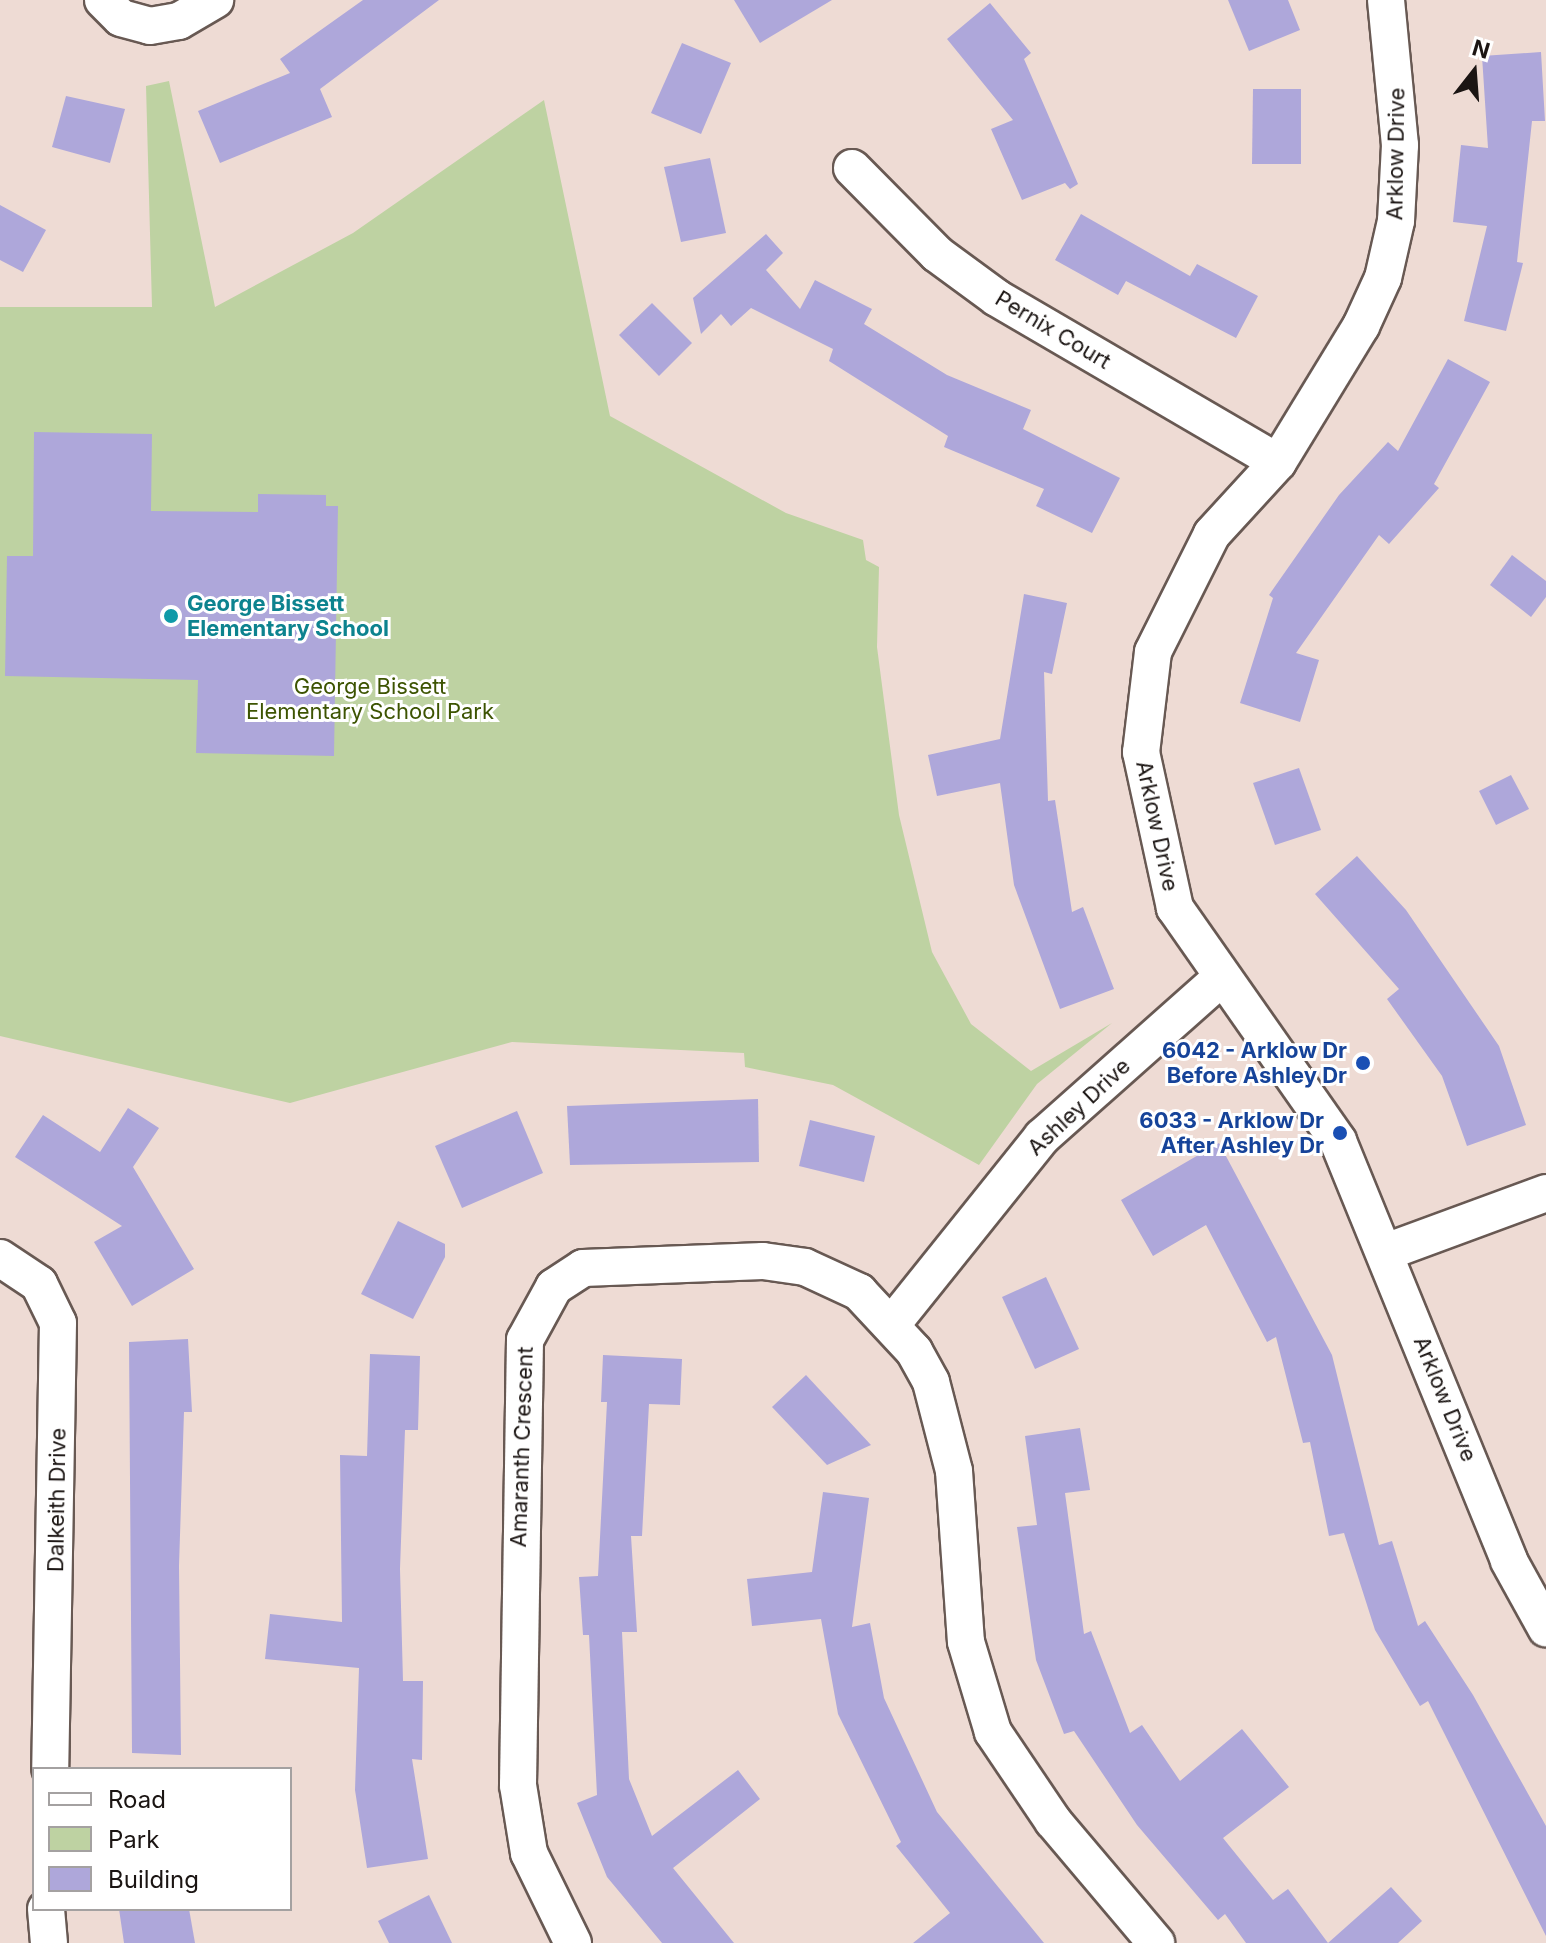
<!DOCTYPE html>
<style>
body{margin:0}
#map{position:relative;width:1546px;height:1943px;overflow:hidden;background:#eedbd4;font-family:Inter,sans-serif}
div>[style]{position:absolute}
.green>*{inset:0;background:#bed2a2}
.building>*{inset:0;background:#aea7da}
.roads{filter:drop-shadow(2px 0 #685953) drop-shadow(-2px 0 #685953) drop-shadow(0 2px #685953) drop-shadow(0 -2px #685953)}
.minor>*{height:36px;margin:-18px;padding:0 18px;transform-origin:18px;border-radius:18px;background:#fff}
.dots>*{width:22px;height:22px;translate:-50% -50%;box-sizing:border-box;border:4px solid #fff;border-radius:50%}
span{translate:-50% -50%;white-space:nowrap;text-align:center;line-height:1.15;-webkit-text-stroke:6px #fff;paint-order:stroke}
.street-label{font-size:22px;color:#1b1513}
.culture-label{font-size:22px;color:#0d838f;font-weight:700}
.left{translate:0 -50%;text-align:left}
.park-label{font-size:22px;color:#3d5402}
.transit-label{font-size:22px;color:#164399;font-weight:700}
.right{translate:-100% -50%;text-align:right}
.legend{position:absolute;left:32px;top:1767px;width:260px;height:144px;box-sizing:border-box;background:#fff;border:2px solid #a4a1a1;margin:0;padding:10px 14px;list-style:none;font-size:24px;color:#1b1513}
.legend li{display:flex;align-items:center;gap:16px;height:40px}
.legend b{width:40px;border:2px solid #a4a1a1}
.north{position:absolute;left:1434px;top:32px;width:80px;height:80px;-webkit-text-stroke:6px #fff;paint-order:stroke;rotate:17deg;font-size:22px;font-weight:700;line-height:32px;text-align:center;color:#1b1513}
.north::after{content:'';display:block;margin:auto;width:28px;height:36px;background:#1b1513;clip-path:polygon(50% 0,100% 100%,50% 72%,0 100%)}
</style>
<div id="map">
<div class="green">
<i style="clip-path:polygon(169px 81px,215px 307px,353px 233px,544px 100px,610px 416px,786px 513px,863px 540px,866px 560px,879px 567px,877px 647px,899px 815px,932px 952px,971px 1024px,1031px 1071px,1112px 1023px,1037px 1084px,979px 1165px,833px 1085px,745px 1067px,744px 1053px,512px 1042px,290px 1103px,0 1036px,0 307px,152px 307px,146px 86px)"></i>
</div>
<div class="building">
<i style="clip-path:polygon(363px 0,439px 0,320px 89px,332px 117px,220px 163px,198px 111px,290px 73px,280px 59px)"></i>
<i style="clip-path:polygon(734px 0,832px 0,760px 43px)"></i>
<i style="clip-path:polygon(1228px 0,1288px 0,1300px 30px,1249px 51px)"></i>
<i style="clip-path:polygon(990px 3px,1031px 53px,1024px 59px,1078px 184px,1070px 189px,1065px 183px,1022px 200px,991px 129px,1013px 120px,947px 39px)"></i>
<i style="clip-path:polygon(682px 43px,731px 63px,701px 134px,651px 113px)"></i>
<i style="clip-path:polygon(1541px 52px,1545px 121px,1532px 121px,1517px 262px,1523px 263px,1506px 331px,1464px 321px,1487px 226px,1453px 222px,1461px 145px,1488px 148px,1482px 56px)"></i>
<i style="clip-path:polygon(1253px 89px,1301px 89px,1301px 164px,1252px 164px)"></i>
<i style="clip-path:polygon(66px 96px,125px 109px,110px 163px,52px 147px)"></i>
<i style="clip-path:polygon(710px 158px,726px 233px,681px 242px,664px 167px)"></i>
<i style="clip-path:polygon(0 205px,46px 230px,23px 272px,0 260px)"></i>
<i style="clip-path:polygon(1081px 214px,1190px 276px,1197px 264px,1258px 296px,1236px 338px,1126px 281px,1118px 295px,1055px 260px)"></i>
<i style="clip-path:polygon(766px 234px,783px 253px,766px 270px,800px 309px,815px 280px,872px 309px,864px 324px,947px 375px,1031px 410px,1023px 429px,1120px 478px,1092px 533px,1036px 506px,1044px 489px,944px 447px,948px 436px,829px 361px,833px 349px,751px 308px,731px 326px,721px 314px,701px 334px,693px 298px)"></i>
<i style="clip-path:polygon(652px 303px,692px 343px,659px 376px,619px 335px)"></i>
<i style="clip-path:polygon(1448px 359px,1490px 382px,1434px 484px,1439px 488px,1389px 544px,1379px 535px,1296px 653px,1319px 660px,1300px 722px,1240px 703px,1273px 598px,1269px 595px,1339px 495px,1388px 442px,1398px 451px)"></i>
<i style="clip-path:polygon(34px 432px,152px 434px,151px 511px,258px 512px,258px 494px,326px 495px,326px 506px,338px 506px,334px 756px,196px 753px,198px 680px,5px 676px,7px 556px,33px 556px)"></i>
<i style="clip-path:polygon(1512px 555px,1546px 581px,1546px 597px,1531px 617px,1490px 585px)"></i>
<i style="clip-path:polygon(1024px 594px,1067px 603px,1052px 674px,1044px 672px,1048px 801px,1055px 800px,1072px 912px,1083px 907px,1114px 989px,1060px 1009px,1014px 885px,1000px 783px,937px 796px,928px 755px,1000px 739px)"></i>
<i style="clip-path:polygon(1299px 768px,1321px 830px,1275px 845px,1253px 783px)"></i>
<i style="clip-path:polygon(1511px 775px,1529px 809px,1496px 825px,1479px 791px)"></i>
<i style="clip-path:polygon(1357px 856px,1406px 910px,1499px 1046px,1526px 1125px,1467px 1146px,1442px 1076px,1387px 999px,1399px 989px,1315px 894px)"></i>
<i style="clip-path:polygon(758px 1099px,759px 1162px,570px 1165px,567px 1106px)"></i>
<i style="clip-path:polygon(128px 1108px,159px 1128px,133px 1167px,194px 1269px,132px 1306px,94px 1242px,122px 1226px,15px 1157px,43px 1115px,100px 1152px)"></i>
<i style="clip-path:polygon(517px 1111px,543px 1173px,462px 1208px,435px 1146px)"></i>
<i style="clip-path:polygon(810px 1120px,875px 1136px,864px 1182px,799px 1166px)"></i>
<i style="clip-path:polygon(1219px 1143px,1332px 1355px,1379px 1545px,1392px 1541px,1418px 1626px,1425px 1621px,1473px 1695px,1546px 1826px,1546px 1936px,1428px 1701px,1420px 1706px,1375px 1630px,1344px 1533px,1329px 1536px,1310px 1442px,1303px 1443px,1276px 1337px,1267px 1342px,1206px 1225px,1153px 1256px,1121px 1200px)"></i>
<i style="clip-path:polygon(398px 1221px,445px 1244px,445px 1257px,413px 1319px,361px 1294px)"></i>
<i style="clip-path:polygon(1046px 1277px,1079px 1349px,1035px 1369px,1002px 1297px)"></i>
<i style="clip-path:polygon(188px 1339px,192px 1412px,184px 1412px,179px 1566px,181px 1755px,132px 1753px,129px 1342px)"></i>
<i style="clip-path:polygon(370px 1354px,420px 1356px,418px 1430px,405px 1430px,400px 1569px,403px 1681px,423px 1681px,422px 1760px,412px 1759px,428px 1859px,367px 1868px,355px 1790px,359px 1668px,265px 1659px,270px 1614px,342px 1622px,340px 1455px,367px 1456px)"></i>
<i style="clip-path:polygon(603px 1355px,682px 1359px,680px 1405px,649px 1404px,642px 1536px,631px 1536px,637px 1632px,622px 1632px,629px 1779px,652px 1836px,738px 1770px,760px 1799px,673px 1868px,734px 1943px,662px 1943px,607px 1877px,577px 1803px,597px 1795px,589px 1635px,583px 1635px,579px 1577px,598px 1576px,607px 1402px,601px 1402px)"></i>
<i style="clip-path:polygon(806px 1375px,871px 1445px,827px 1465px,772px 1407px)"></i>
<i style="clip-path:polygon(1080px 1428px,1090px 1490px,1065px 1493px,1084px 1634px,1091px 1631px,1130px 1733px,1142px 1725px,1180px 1781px,1242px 1729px,1289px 1787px,1223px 1838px,1273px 1900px,1288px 1889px,1328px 1943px,1391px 1887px,1422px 1921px,1398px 1943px,1246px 1943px,1225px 1914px,1218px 1920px,1137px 1825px,1074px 1731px,1064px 1734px,1036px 1660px,1017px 1527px,1037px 1525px,1025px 1436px)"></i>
<i style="clip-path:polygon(823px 1492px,869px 1498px,852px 1627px,870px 1623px,884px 1698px,937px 1812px,1044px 1943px,913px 1943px,950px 1913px,896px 1846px,901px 1842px,838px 1714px,821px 1619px,752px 1626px,747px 1579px,812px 1572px)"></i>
<i style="clip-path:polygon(429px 1895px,452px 1943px,389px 1943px,378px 1921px)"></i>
<i style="clip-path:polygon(119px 1909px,189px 1909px,195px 1943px,124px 1943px)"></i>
</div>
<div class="roads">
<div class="minor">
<i style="left:103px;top:0;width:25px;rotate:45deg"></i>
<i style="left:121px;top:18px;width:30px;rotate:15deg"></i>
<i style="left:150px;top:26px;width:29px;rotate:-10deg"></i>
<i style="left:179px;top:21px;width:42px;rotate:-30.3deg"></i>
<i style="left:1386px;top:0;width:146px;rotate:84.5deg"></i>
<i style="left:1400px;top:145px;width:76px;rotate:93deg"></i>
<i style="left:1396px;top:221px;width:58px;rotate:102.8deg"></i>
<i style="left:1383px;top:278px;width:53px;rotate:114.6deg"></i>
<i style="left:1361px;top:326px;width:159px;rotate:121.4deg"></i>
<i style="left:1278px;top:462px;width:98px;rotate:132.5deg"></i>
<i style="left:1212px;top:534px;width:132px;rotate:116.6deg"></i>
<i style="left:1153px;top:652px;width:101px;rotate:96.8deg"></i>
<i style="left:1141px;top:752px;width:160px;rotate:77.7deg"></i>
<i style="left:1175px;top:908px;width:284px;rotate:55deg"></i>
<i style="left:1338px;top:1141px;width:453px;rotate:67.8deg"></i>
<i style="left:1509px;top:1561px;width:77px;rotate:61.1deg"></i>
<i style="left:852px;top:168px;width:121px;rotate:45.3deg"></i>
<i style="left:937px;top:254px;width:74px;rotate:36.3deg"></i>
<i style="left:997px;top:298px;width:325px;rotate:30.3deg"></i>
<i style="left:1386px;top:1252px;width:171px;rotate:-20.2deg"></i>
<i style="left:0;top:1258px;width:47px;rotate:33.7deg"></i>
<i style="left:39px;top:1284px;width:43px;rotate:64deg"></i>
<i style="left:58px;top:1323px;width:446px;rotate:91deg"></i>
<i style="left:893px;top:1323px;width:238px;rotate:-51.3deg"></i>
<i style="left:1042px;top:1137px;width:238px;rotate:-41.6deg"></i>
<i style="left:46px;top:1909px;width:34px;rotate:85deg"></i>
<i style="left:573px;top:1943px;width:100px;rotate:-116.1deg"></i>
<i style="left:529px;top:1853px;width:69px;rotate:-99.2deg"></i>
<i style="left:518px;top:1785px;width:445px;rotate:-89.1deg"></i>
<i style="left:525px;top:1340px;width:60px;rotate:-61.3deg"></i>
<i style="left:554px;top:1287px;width:35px;rotate:-33deg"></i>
<i style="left:583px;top:1268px;width:180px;rotate:-2.2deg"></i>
<i style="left:763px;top:1261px;width:42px;rotate:8.1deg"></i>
<i style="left:805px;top:1267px;width:60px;rotate:24.8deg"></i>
<i style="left:859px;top:1292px;width:81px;rotate:47deg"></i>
<i style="left:914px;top:1351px;width:35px;rotate:61deg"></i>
<i style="left:931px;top:1382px;width:92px;rotate:75.5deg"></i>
<i style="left:954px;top:1471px;width:171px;rotate:86deg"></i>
<i style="left:966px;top:1642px;width:94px;rotate:73.3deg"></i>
<i style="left:993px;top:1732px;width:107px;rotate:56deg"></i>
<i style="left:1053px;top:1821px;width:160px;rotate:49.8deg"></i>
</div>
</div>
<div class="dots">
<i style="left:171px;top:616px;background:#0f9aa8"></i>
<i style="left:1363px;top:1063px;background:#1a4fb4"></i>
<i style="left:1340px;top:1133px;background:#1a4fb4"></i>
</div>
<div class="street-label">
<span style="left:1396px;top:154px;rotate:-89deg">Arklow Drive</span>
<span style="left:1053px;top:330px;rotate:31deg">Pernix Court</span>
<span style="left:1157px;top:826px;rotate:78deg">Arklow Drive</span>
<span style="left:1079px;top:1107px;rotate:-43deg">Ashley Drive</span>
<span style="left:1445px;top:1399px;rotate:68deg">Arklow Drive</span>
<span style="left:522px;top:1447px;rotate:-88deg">Amaranth Crescent</span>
<span style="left:57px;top:1500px;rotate:-89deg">Dalkeith Drive</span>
</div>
<div class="culture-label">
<span class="left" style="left:187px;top:616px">George Bissett<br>Elementary School</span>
</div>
<div class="park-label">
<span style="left:370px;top:699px">George Bissett<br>Elementary School Park</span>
</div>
<div class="transit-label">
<span class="right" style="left:1347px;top:1063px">6042 - Arklow Dr<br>Before Ashley Dr</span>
<span class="right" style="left:1324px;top:1133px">6033 - Arklow Dr<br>After Ashley Dr</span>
</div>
<ul class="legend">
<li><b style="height:10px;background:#fff"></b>Road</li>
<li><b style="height:22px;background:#bed2a2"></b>Park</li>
<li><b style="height:22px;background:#aea7da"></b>Building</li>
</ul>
<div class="north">N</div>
</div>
